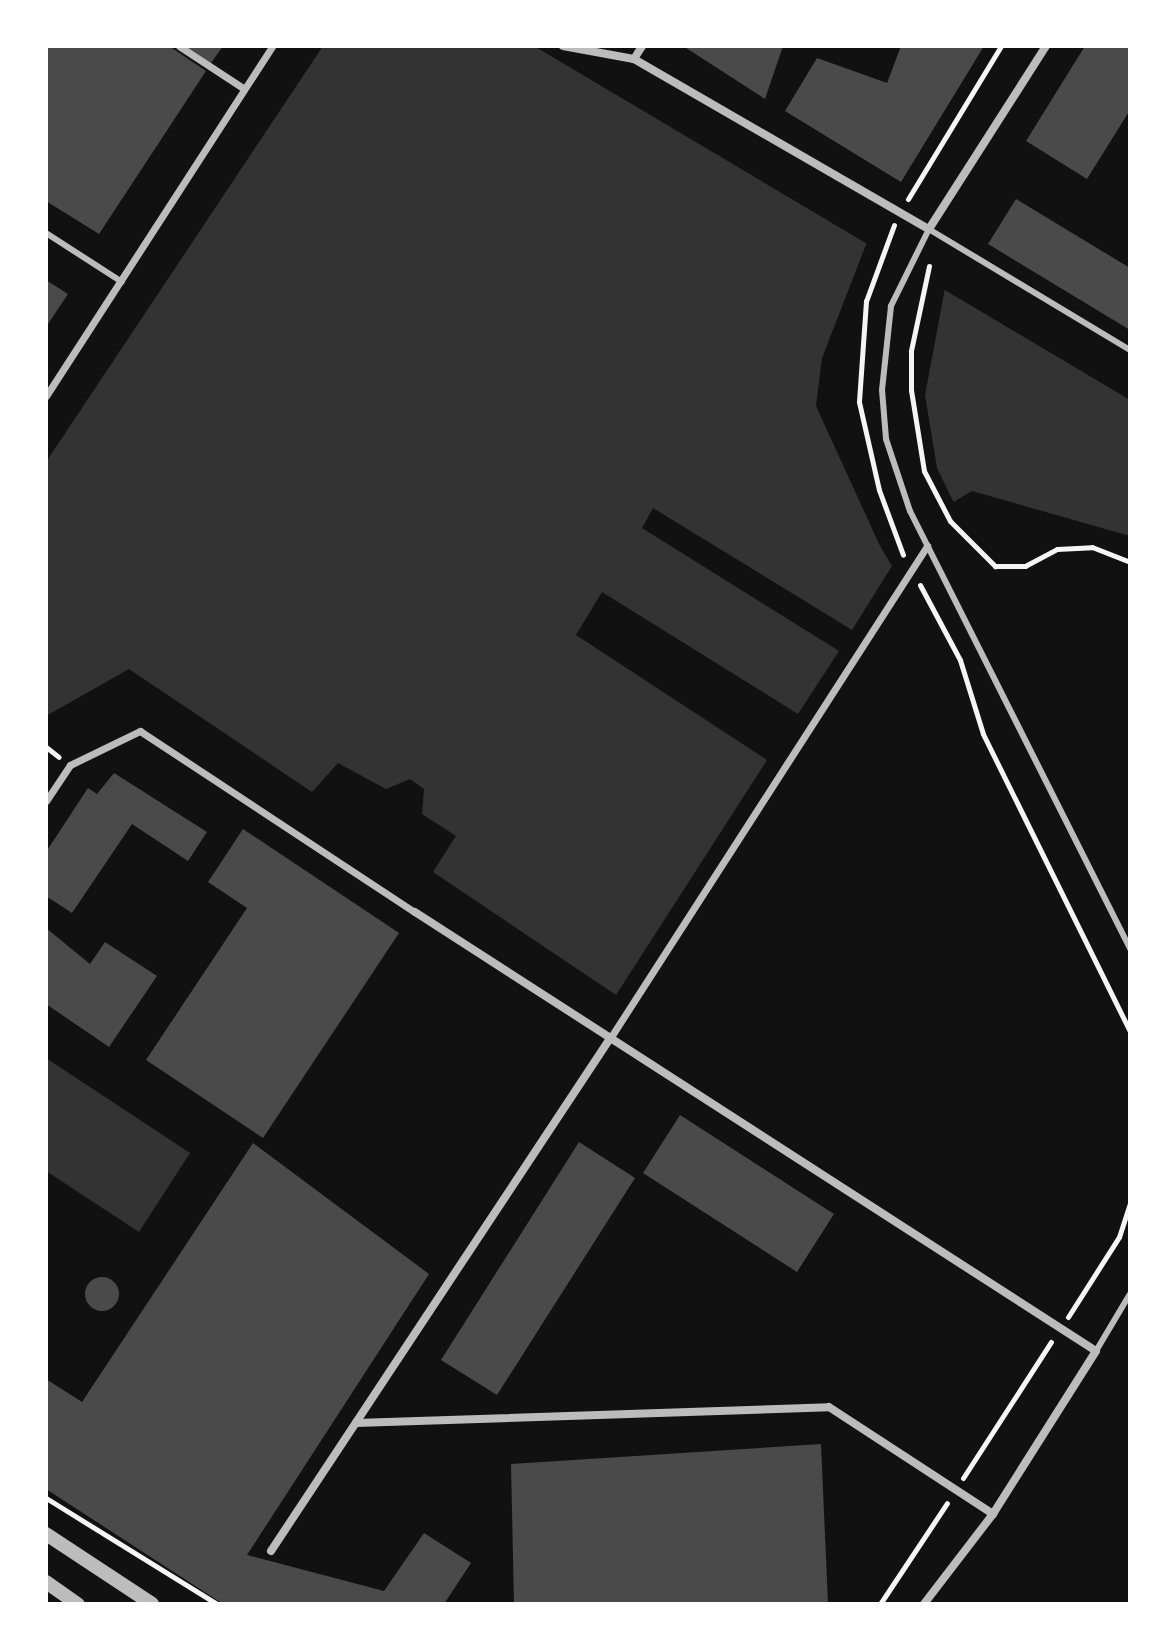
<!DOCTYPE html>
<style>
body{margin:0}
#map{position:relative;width:1176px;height:1650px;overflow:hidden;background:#111;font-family:"Archivo Narrow",sans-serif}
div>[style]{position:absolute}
.water>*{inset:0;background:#333}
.pier>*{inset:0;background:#111}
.building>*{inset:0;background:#4a4a4a}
.round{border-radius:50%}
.path>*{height:5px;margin:-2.5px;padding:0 2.5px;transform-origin:2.5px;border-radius:2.5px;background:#f5f5f5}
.service>*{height:6px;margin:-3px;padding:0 3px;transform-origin:3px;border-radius:3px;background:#bcbcbc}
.pedestrian>*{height:7px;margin:-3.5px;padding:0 3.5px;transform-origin:3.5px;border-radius:3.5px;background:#bcbcbc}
.minor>*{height:8px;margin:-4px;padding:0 4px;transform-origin:4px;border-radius:4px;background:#bcbcbc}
.tertiary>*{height:14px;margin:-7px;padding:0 7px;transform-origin:7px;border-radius:7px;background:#bcbcbc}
span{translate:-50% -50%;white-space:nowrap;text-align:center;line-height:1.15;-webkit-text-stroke:6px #fff;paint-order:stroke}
.frame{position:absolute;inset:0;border:48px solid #fff;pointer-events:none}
</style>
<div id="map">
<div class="water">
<i style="clip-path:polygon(323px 46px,534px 46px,1130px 400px,1130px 536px,972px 491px,880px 546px,892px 566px,852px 630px,653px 508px,642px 528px,839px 651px,798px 714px,602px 592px,576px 635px,767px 760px,616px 995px,433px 872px,456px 836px,422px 814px,424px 789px,410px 779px,386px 789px,338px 763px,312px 792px,129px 669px,46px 716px,46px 462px)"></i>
<i style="clip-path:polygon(46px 1058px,190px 1153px,139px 1232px,46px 1171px)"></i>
</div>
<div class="pier">
<i style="clip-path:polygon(867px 242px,945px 288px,925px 395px,937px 468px,954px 503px,880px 546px,816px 406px,822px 358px)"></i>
</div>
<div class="building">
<i style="clip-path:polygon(46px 46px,169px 46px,206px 71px,99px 234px,46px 201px)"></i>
<i style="clip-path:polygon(185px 46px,223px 46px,211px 63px)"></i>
<i style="clip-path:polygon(683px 46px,783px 46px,765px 99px)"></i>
<i style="clip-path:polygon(901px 46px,984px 46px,901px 182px,785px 111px,817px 58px,887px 83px)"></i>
<i style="clip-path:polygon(1085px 46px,1130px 46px,1130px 110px,1087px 179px,1026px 141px)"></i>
<i style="clip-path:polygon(1016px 199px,1130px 268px,1130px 330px,988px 244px)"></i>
<i style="clip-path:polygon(46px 280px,68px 294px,46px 327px)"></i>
<i style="clip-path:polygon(114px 773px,207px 832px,188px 861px,132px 824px,72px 913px,46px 896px,46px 852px,88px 788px,97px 794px)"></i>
<i style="clip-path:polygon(243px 829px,399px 933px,263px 1138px,146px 1060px,247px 908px,208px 882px)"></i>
<i style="clip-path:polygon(46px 928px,90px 964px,105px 942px,157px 976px,109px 1047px,46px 1004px)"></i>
<i style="clip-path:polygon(680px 1115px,834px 1214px,797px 1272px,643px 1173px)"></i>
<i style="clip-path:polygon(579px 1142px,635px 1178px,497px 1395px,441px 1360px)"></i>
<i style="clip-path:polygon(253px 1143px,429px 1274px,247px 1555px,384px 1591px,424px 1533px,471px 1563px,444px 1604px,223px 1604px,46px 1489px,46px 1379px,82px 1402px)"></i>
<i class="round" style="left:85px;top:1277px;width:34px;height:34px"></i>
<i style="clip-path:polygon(821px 1444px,828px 1604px,514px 1604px,511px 1464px)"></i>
</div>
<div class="path">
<i style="left:908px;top:199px;width:179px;rotate:-58.7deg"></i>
<i style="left:894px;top:225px;width:81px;rotate:110.2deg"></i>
<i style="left:866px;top:301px;width:101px;rotate:94deg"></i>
<i style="left:859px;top:402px;width:90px;rotate:77.2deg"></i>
<i style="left:879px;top:490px;width:69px;rotate:69.7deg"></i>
<i style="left:929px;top:266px;width:87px;rotate:102deg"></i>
<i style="left:911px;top:351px;width:39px;rotate:90deg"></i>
<i style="left:911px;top:390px;width:82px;rotate:80.9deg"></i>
<i style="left:924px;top:471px;width:56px;rotate:62.5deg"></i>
<i style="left:950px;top:521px;width:64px;rotate:45deg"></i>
<i style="left:995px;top:566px;width:30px"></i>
<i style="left:1025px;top:566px;width:36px;rotate:-28deg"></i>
<i style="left:1057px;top:549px;width:35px;rotate:-3deg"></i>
<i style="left:1092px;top:547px;width:41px;rotate:21.5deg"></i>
<i style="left:920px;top:585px;width:85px;rotate:61.9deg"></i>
<i style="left:960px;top:660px;width:77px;rotate:72.7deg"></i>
<i style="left:983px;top:734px;width:332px;rotate:63.7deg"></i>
<i style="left:46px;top:747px;width:16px;rotate:38deg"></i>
<i style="left:1068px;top:1317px;width:95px;rotate:-57.5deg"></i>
<i style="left:1119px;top:1237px;width:36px;rotate:-72deg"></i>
<i style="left:963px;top:1478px;width:162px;rotate:-57.1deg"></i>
<i style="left:46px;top:1498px;width:201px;rotate:31.8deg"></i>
<i style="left:880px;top:1604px;width:121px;rotate:-56.4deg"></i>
</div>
<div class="service">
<i style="left:46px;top:233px;width:90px;rotate:32.8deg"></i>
<i style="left:1130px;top:350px;width:235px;rotate:-149deg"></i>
<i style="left:929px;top:229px;width:86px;rotate:116.3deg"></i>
<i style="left:891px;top:306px;width:84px;rotate:96.1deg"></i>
<i style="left:882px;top:390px;width:49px;rotate:85.3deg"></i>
<i style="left:886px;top:439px;width:76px;rotate:71.6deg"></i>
<i style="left:910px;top:511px;width:490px;rotate:63.3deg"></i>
<i style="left:1096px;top:1351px;width:66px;rotate:-59.2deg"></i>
</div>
<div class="pedestrian">
<i style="left:179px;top:46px;width:77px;rotate:33.3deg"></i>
<i style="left:46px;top:396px;width:417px;rotate:-57.1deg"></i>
<i style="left:46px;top:801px;width:43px;rotate:-56.3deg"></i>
<i style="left:70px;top:765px;width:78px;rotate:-25.9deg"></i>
<i style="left:140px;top:731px;width:329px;rotate:33.4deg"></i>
<i style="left:609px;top:1040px;width:588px;rotate:-57.23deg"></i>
</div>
<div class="minor">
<i style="left:563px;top:46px;width:72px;rotate:10.4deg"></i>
<i style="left:634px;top:59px;width:340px;rotate:30deg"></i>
<i style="left:929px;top:229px;width:217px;rotate:-57.4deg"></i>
<i style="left:634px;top:59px;width:15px;rotate:-58deg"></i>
<i style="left:415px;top:912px;width:810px;rotate:32.81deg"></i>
<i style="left:1096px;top:1351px;width:193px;rotate:122.3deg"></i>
<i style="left:993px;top:1514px;width:113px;rotate:127.5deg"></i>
<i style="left:356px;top:1423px;width:473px;rotate:-1.9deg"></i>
<i style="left:829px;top:1407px;width:196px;rotate:33.1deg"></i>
<i style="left:271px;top:1551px;width:613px;rotate:-56.52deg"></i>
</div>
<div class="tertiary">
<i style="left:46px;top:1534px;width:127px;rotate:33.4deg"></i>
<i style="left:46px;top:1582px;width:39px;rotate:35deg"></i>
</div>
<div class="frame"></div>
</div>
